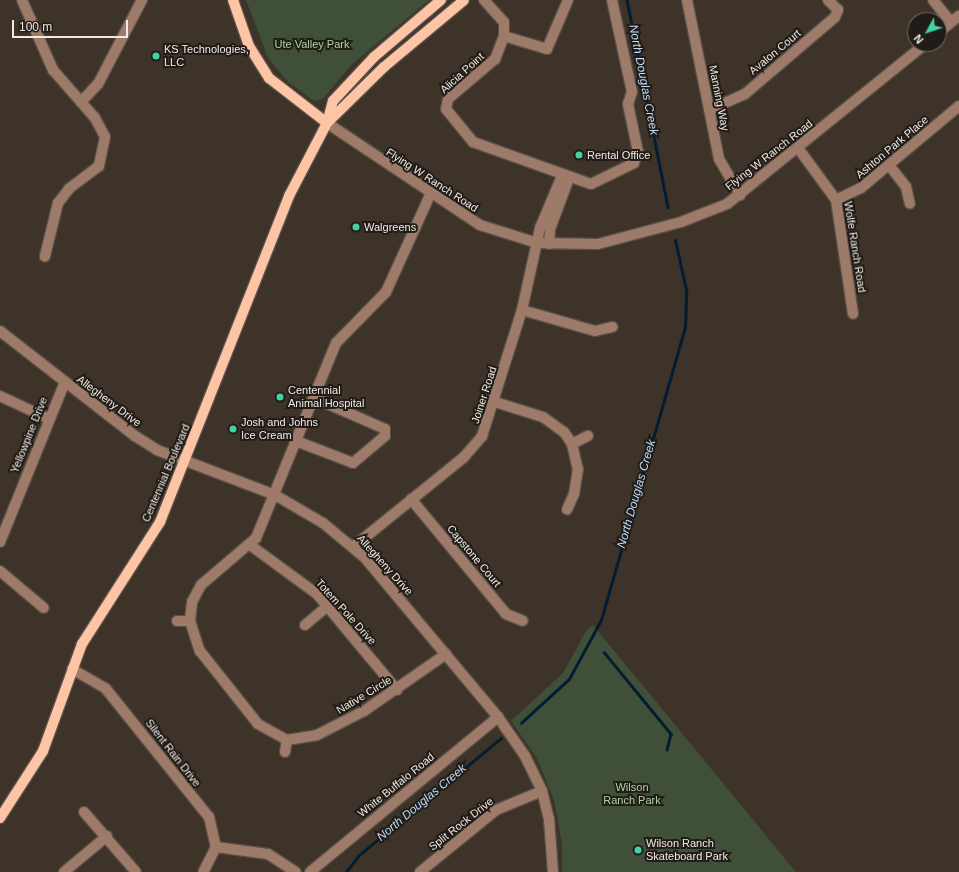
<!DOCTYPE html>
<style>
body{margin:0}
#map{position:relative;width:959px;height:872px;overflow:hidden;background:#3e3329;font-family:Helvetica,sans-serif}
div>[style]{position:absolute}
.green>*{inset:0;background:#3f4f38}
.stream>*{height:2.5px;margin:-1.25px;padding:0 1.25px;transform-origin:1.25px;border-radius:1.25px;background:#021d32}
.roads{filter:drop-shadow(1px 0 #5b5047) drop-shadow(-1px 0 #5b5047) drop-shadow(0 1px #5b5047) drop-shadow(0 -1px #5b5047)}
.minor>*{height:10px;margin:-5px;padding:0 5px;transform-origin:5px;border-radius:5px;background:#9e7b69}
.major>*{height:10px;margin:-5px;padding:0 5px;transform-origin:5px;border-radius:5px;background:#fdc4a6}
.dots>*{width:11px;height:11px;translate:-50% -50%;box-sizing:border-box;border:2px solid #211c17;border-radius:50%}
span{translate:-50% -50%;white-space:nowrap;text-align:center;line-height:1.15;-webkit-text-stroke:4px #211c17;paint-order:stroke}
.park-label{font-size:11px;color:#afd59f}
.poi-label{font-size:11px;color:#f1eae3}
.left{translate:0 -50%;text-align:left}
.street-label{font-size:11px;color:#f1eae3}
.water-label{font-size:12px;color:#bfddf9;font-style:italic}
.north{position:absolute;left:907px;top:12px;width:40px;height:40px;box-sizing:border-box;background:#211c17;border:1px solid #746e69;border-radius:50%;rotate:230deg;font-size:11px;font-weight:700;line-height:16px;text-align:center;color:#f1eae3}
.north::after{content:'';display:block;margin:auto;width:14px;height:18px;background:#40d4a1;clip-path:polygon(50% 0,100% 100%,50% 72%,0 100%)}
.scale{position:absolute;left:12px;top:20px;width:116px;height:18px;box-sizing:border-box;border:2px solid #f1eae3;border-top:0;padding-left:5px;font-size:12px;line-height:14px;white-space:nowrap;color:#f1eae3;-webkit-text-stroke:3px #211c17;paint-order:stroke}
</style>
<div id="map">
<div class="green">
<i style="clip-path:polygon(246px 0,429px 0,351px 65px,323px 99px,314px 101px,288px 82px,268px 58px)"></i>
<i style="clip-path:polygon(593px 625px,796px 872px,562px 872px,562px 844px,554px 800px,537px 758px,511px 721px,563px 673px,586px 631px)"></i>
</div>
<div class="stream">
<i style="left:627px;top:0;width:211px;rotate:78.8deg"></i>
<i style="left:604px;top:652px;width:106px;rotate:50.7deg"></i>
<i style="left:671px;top:734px;width:16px;rotate:104deg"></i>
<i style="left:521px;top:723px;width:65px;rotate:-42.5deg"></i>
<i style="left:569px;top:679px;width:67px;rotate:-61.5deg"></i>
<i style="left:601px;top:620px;width:304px;rotate:-74deg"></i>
<i style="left:685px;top:328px;width:38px;rotate:-88deg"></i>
<i style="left:686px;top:290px;width:51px;rotate:-102.4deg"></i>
<i style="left:346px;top:872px;width:20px;rotate:-53deg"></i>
<i style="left:358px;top:856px;width:185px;rotate:-39.5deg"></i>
</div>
<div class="roads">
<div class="minor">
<i style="left:22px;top:0;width:77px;rotate:66.1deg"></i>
<i style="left:53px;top:70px;width:64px;rotate:48.8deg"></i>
<i style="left:95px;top:118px;width:21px;rotate:62deg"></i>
<i style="left:105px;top:137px;width:30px;rotate:102deg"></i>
<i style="left:99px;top:166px;width:38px;rotate:143deg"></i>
<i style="left:69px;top:189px;width:18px;rotate:128deg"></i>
<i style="left:58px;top:203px;width:55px;rotate:103.8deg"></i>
<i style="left:484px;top:0;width:30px;rotate:48deg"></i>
<i style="left:504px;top:22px;width:14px;rotate:90deg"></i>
<i style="left:504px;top:36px;width:25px;rotate:111deg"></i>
<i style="left:495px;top:59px;width:62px;rotate:139.6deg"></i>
<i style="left:448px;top:99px;width:10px;rotate:101deg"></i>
<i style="left:446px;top:109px;width:43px;rotate:50.7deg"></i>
<i style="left:473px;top:142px;width:125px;rotate:19.6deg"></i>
<i style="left:591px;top:184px;width:48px;rotate:-26deg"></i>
<i style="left:634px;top:163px;width:12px;rotate:-70deg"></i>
<i style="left:638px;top:152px;width:49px;rotate:-101.8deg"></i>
<i style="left:628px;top:104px;width:13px;rotate:-72deg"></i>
<i style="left:632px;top:92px;width:94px;rotate:-102.3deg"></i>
<i style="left:687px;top:0;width:162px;rotate:78.6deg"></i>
<i style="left:719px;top:159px;width:42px;rotate:59.7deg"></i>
<i style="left:933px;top:0;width:28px;rotate:51deg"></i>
<i style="left:939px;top:32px;width:26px;rotate:-39deg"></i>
<i style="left:504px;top:36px;width:45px;rotate:16.8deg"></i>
<i style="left:547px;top:49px;width:53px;rotate:-66.8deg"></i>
<i style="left:81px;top:102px;width:25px;rotate:-47deg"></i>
<i style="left:98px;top:84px;width:95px;rotate:-62.4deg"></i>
<i style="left:709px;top:110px;width:39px;rotate:-24deg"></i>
<i style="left:745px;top:94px;width:118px;rotate:-40.5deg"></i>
<i style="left:835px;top:17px;width:8px;rotate:-67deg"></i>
<i style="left:838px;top:10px;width:14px;rotate:-135deg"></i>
<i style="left:327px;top:123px;width:184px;rotate:33.7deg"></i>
<i style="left:480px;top:225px;width:60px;rotate:17.5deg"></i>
<i style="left:537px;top:243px;width:61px;rotate:0.9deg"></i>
<i style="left:598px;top:244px;width:86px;rotate:-14.8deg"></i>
<i style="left:681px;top:222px;width:49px;rotate:-21.4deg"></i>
<i style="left:727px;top:204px;width:255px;rotate:-38.9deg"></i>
<i style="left:798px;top:148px;width:64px;rotate:53.8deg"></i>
<i style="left:836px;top:200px;width:115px;rotate:81.5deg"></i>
<i style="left:889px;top:165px;width:28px;rotate:52deg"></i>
<i style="left:906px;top:187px;width:17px;rotate:77deg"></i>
<i style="left:430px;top:195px;width:107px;rotate:114.4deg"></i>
<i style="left:386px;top:292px;width:71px;rotate:134.4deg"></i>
<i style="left:336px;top:343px;width:211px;rotate:112.3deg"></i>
<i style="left:256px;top:538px;width:72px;rotate:139.5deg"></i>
<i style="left:201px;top:585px;width:19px;rotate:118deg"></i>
<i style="left:192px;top:602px;width:19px;rotate:96deg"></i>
<i style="left:190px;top:621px;width:32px;rotate:72deg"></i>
<i style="left:200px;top:651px;width:93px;rotate:51.5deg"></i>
<i style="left:258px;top:724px;width:33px;rotate:29deg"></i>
<i style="left:287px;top:740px;width:30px;rotate:-9deg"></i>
<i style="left:317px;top:735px;width:53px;rotate:-27.1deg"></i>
<i style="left:364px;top:711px;width:100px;rotate:-34.8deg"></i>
<i style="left:836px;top:200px;width:28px;rotate:-26deg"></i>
<i style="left:861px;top:188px;width:128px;rotate:-39.9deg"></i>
<i style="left:549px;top:244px;width:15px;rotate:-86deg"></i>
<i style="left:550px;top:229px;width:54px;rotate:-69.6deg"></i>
<i style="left:522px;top:310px;width:76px;rotate:16deg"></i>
<i style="left:595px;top:331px;width:18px;rotate:-13deg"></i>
<i style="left:0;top:331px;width:171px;rotate:37.9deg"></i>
<i style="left:135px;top:436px;width:26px;rotate:32deg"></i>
<i style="left:157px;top:450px;width:126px;rotate:20.9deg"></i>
<i style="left:275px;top:495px;width:56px;rotate:30.3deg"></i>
<i style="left:323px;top:523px;width:55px;rotate:39.8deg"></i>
<i style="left:365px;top:558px;width:207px;rotate:50.1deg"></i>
<i style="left:498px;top:717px;width:47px;rotate:55.3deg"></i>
<i style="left:525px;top:756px;width:39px;rotate:64deg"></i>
<i style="left:542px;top:791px;width:29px;rotate:76deg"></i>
<i style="left:549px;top:819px;width:53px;rotate:85.7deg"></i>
<i style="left:0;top:396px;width:52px;rotate:25.1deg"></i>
<i style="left:495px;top:402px;width:50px;rotate:17.4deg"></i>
<i style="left:543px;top:417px;width:26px;rotate:36deg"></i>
<i style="left:564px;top:432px;width:14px;rotate:56deg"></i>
<i style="left:572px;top:444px;width:26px;rotate:77deg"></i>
<i style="left:578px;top:469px;width:25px;rotate:99deg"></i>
<i style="left:574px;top:494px;width:17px;rotate:114deg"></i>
<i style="left:296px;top:441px;width:61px;rotate:21.1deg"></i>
<i style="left:353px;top:463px;width:42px;rotate:-40.2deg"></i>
<i style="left:385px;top:436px;width:7px;rotate:-90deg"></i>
<i style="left:385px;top:429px;width:77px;rotate:-156.4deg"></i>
<i style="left:572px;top:444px;width:18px;rotate:-27deg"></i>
<i style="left:411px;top:499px;width:149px;rotate:50.4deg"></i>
<i style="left:506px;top:614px;width:18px;rotate:22deg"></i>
<i style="left:0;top:542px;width:173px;rotate:-67.9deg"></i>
<i style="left:250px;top:545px;width:83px;rotate:36.2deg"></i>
<i style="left:317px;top:594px;width:125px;rotate:50.2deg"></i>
<i style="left:353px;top:547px;width:143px;rotate:-39deg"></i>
<i style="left:464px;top:457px;width:28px;rotate:-49deg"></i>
<i style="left:482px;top:436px;width:132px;rotate:-72.4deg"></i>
<i style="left:522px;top:310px;width:84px;rotate:-77.6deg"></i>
<i style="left:540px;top:228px;width:56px;rotate:-67.1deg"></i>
<i style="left:0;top:571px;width:57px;rotate:40.1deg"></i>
<i style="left:177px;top:621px;width:13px"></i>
<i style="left:305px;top:625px;width:30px;rotate:-40deg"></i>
<i style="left:72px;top:669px;width:39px;rotate:30deg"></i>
<i style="left:106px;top:689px;width:164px;rotate:51.2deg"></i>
<i style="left:209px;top:817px;width:31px;rotate:77deg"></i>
<i style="left:216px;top:847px;width:28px;rotate:117deg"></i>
<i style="left:285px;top:752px;width:12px;rotate:-81deg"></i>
<i style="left:84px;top:812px;width:79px;rotate:49.1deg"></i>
<i style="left:216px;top:847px;width:52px;rotate:7.7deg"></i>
<i style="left:268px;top:854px;width:33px;rotate:33deg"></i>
<i style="left:64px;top:872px;width:56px;rotate:-39.9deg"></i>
<i style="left:310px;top:872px;width:244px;rotate:-39.5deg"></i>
<i style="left:420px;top:872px;width:98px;rotate:-39.2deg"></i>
<i style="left:496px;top:810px;width:50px;rotate:-22.4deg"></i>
</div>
<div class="major">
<i style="left:233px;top:0;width:49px;rotate:70.8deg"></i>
<i style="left:249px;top:46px;width:38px;rotate:58deg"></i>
<i style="left:269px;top:78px;width:73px;rotate:37.8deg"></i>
<i style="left:327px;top:123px;width:80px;rotate:-44.5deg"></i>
<i style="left:384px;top:67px;width:104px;rotate:-39.9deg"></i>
<i style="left:0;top:818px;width:80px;rotate:-57.3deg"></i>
<i style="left:43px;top:751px;width:114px;rotate:-70deg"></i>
<i style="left:82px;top:644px;width:145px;rotate:-57.4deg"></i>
<i style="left:160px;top:522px;width:351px;rotate:-68.4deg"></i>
<i style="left:289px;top:196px;width:82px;rotate:-62.5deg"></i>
<i style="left:327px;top:123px;width:23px;rotate:-75deg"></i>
<i style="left:333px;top:101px;width:60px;rotate:-47deg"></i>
<i style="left:374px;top:57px;width:88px;rotate:-40.4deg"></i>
</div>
</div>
<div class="dots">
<i style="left:156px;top:56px;background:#40d4a1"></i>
<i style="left:579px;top:155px;background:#40d4a1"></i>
<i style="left:356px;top:227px;background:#40d4a1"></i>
<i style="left:280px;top:397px;background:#40d4a1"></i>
<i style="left:233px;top:429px;background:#40d4a1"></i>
<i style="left:638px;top:850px;background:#40d4a1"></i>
</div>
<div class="park-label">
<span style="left:312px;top:44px">Ute Valley Park</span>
<span style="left:632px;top:794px">Wilson<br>Ranch Park</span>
</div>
<div class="poi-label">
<span class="left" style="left:164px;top:56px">KS Technologies,<br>LLC</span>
<span class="left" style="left:587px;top:155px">Rental Office</span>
<span class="left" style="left:364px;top:227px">Walgreens</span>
<span class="left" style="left:288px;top:397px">Centennial<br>Animal Hospital</span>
<span class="left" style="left:241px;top:429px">Josh and Johns<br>Ice Cream</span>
<span class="left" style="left:646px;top:850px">Wilson Ranch<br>Skateboard Park</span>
</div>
<div class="street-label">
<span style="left:775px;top:52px;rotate:-40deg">Avalon Court</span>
<span style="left:462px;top:73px;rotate:-42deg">Alicia Point</span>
<span style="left:719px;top:98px;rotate:79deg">Manning Way</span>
<span style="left:892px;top:147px;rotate:-40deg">Ashton Park Place</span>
<span style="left:769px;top:155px;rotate:-38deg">Flying W Ranch Road</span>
<span style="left:432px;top:180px;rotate:33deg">Flying W Ranch Road</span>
<span style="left:855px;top:247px;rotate:81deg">Wolfe Ranch Road</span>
<span style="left:484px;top:395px;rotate:-72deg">Joiner Road</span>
<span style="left:109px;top:401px;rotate:37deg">Allegheny Drive</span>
<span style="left:29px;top:435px;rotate:-68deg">Yellowpine Drive</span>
<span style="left:166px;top:473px;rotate:-67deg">Centennial Boulevard</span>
<span style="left:474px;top:556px;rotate:50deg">Capstone Court</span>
<span style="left:385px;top:565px;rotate:48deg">Allegheny Drive</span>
<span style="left:346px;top:612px;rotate:48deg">Totem Pole Drive</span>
<span style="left:364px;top:695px;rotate:-31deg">Native Circle</span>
<span style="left:173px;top:753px;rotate:52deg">Silent Rain Drive</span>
<span style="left:396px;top:785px;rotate:-39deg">White Buffalo Road</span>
<span style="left:461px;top:824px;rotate:-38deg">Split Rock Drive</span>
</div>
<div class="water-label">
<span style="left:643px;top:80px;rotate:79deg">North Douglas Creek</span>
<span style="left:637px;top:494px;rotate:-74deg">North Douglas Creek</span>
<span style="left:422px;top:803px;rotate:-40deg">North Douglas Creek</span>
</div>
<div class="north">N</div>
<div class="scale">100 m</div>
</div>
